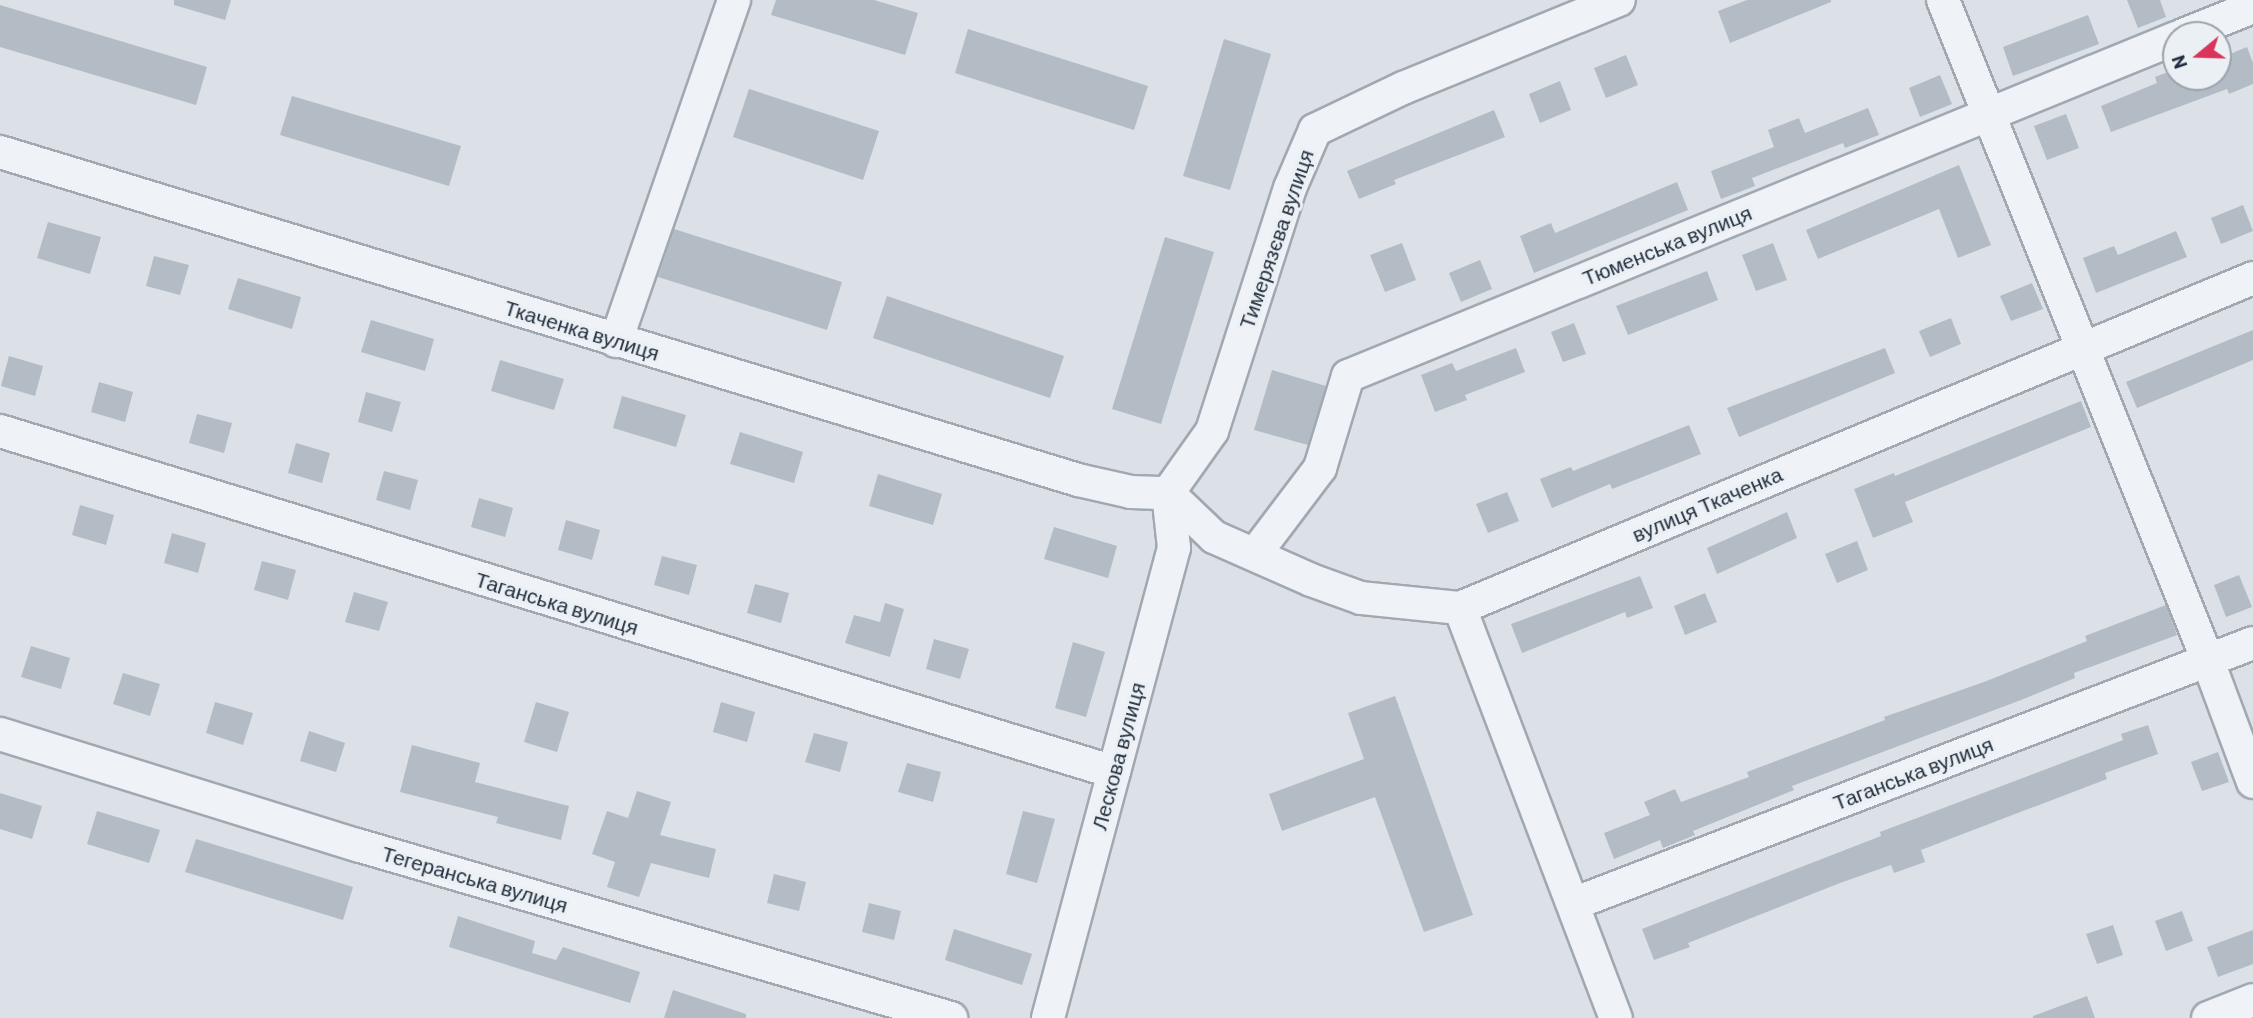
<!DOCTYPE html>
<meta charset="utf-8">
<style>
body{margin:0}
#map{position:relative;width:2253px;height:1018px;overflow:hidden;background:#dce1e8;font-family:Barlow,sans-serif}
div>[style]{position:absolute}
.building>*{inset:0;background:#b3bbc5}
.roads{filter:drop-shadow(2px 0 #a1a8b2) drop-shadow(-2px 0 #a1a8b2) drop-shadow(0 2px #a1a8b2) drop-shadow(0 -2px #a1a8b2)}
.minor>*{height:32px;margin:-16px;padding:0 16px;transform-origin:16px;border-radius:16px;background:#eff2f6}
span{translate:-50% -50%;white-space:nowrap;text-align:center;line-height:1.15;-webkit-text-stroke:6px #ebf0f5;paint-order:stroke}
.street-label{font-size:21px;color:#24303f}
.north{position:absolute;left:2162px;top:21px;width:70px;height:70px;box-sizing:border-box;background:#ebf0f5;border:2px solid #9ba3ac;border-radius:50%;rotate:251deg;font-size:19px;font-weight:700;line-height:28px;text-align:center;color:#24303f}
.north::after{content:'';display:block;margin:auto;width:24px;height:32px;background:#da345a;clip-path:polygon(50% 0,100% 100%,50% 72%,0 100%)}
</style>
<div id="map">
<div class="building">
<i style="clip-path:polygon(174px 0,231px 0,225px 20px,174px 5px)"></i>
<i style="clip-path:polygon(776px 0,874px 0,918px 13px,905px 55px,771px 15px)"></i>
<i style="clip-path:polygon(1747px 0,1831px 0,1831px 2px,1730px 43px,1718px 11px)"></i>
<i style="clip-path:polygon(2127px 0,2160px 0,2166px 17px,2138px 28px)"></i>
<i style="clip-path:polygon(0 5px,207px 67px,196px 105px,0 47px)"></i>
<i style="clip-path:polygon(2088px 15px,2099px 44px,2013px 76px,2003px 47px)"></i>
<i style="clip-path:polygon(968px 29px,1148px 86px,1134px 130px,955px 73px)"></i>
<i style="clip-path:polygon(1224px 39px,1271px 54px,1230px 190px,1183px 176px)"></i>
<i style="clip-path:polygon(2247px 47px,2253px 63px,2253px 84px,2229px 94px,2227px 89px,2111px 132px,2101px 106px,2157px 83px,2155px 77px,2176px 69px,2176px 77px,2218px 77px,2218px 59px)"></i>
<i style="clip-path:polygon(1626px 55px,1638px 85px,1606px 98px,1594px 68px)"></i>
<i style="clip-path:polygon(1940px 75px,1952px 104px,1920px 117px,1909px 88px)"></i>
<i style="clip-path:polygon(1560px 81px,1571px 110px,1540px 123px,1529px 94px)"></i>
<i style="clip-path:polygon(749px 89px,879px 131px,863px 180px,733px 137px)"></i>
<i style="clip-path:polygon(292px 96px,461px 146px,449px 186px,280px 135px)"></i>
<i style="clip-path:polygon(1868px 108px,1879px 135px,1845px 148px,1843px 143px,1752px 178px,1755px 186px,1721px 199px,1711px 171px,1774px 147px,1768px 130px,1799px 118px,1805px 133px)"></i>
<i style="clip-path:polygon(1494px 110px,1505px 137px,1394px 180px,1396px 184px,1359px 199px,1347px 171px)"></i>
<i style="clip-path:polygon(2066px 114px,2079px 148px,2047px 160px,2034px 126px)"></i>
<i style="clip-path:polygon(1959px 165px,1991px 245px,1958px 258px,1939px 209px,1818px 259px,1806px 230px)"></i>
<i style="clip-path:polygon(1677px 182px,1688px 210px,1534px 273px,1520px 236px,1551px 223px,1555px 233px)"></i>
<i style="clip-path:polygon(2243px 205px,2253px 231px,2221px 244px,2211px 218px)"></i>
<i style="clip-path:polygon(48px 222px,101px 237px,90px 274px,37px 258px)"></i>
<i style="clip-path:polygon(674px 229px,842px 282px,827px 330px,658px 277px)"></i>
<i style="clip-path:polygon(2176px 231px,2187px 257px,2096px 293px,2083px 258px,2114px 246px,2118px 255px)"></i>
<i style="clip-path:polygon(1165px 237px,1214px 252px,1161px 424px,1112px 409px)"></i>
<i style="clip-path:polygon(1402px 243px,1416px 280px,1385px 292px,1370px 255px)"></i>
<i style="clip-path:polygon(1773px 243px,1787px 280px,1756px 291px,1742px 255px)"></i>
<i style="clip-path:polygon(154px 256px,189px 265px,180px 295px,146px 286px)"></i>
<i style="clip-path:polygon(1480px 260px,1492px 289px,1461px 302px,1449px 273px)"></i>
<i style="clip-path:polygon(1707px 271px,1718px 300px,1628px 335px,1616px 306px)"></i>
<i style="clip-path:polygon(238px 278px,301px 297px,292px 329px,228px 309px)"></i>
<i style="clip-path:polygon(2032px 283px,2043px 309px,2011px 321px,2000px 296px)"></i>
<i style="clip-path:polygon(887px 296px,1064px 356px,1050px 398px,873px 338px)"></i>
<i style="clip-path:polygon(1951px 318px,1961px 344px,1930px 357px,1919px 331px)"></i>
<i style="clip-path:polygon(371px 320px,434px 339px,425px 371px,361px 352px)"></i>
<i style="clip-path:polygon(1574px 323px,1586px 354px,1563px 362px,1551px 332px)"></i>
<i style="clip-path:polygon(2253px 330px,2253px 360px,2137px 408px,2126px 382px)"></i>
<i style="clip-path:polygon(1516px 348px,1525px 372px,1465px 395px,1467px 400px,1435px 412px,1421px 375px,1452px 363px,1456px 371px)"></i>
<i style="clip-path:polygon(1885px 348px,1895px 373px,1739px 437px,1727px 408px)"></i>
<i style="clip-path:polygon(9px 356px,43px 366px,35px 396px,1px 386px)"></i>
<i style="clip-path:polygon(500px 360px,564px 379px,554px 410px,491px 391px)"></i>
<i style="clip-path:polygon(1272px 370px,1326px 386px,1308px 445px,1254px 430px)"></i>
<i style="clip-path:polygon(99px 382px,133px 392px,125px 422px,91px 412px)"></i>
<i style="clip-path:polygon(366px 392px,401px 402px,392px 432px,358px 422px)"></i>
<i style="clip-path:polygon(622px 396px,686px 415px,676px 447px,613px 428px)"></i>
<i style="clip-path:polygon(2081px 401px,2091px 427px,1905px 502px,1913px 522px,1873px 538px,1854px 489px,1894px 473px,1895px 476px)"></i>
<i style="clip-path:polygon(197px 414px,232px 423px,224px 453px,189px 443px)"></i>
<i style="clip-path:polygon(1689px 425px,1701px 454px,1612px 489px,1610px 484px,1552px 508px,1540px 479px,1571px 467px,1573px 471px)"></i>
<i style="clip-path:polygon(740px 432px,803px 452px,794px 483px,730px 464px)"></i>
<i style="clip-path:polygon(296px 443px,330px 453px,322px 483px,288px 473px)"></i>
<i style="clip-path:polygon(384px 471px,418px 480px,410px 510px,376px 500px)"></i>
<i style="clip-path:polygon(878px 474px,942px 494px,933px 525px,869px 506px)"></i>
<i style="clip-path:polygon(1507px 492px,1519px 521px,1488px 533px,1476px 504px)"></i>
<i style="clip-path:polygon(479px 498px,513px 508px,505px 537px,471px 527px)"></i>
<i style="clip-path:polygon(80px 505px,114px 515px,106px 545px,72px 535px)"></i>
<i style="clip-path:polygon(1787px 512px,1797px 538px,1717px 574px,1707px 548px)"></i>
<i style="clip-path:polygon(566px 520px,600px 530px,592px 560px,558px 550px)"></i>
<i style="clip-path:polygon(1054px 527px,1117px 546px,1108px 578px,1044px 559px)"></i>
<i style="clip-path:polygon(172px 533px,206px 543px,198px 573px,164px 563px)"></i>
<i style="clip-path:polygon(1857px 541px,1868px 570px,1837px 583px,1825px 554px)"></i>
<i style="clip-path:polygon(662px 556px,697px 565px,689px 595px,654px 585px)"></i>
<i style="clip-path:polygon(262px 561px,296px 570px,288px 600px,254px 590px)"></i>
<i style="clip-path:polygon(2239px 575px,2252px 607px,2226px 617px,2214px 585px)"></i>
<i style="clip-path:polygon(1640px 576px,1653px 608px,1627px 618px,1625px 612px,1522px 653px,1511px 624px)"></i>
<i style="clip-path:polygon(755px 584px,789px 593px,781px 623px,747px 613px)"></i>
<i style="clip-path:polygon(354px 592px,388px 602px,379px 631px,345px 622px)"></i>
<i style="clip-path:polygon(1705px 593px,1717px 622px,1685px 635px,1674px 606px)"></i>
<i style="clip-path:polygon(885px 603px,904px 609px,890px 657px,845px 643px,854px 615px,880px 622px)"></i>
<i style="clip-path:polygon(2166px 605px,2177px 635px,2074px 673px,2075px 678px,2021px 700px,1792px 786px,1794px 790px,1693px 831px,1695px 835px,1663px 848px,1660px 840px,1614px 859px,1604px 833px,1650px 815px,1644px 802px,1675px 789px,1681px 802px,1749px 777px,1747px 772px,1885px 720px,1884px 717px,1984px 682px,2087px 641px,2085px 636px)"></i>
<i style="clip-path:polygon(934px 639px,969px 649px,960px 679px,926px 669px)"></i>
<i style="clip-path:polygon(1073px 642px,1105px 652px,1086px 717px,1055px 708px)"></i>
<i style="clip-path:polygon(31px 646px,70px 658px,61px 689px,21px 677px)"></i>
<i style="clip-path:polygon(123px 673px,160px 684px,150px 716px,113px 704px)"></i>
<i style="clip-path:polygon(1395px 696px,1473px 915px,1424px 932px,1375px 797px,1282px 831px,1269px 794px,1364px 759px,1348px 713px)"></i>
<i style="clip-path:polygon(215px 702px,253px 713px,243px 745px,206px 733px)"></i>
<i style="clip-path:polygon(536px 702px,569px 712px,557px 752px,524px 742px)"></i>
<i style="clip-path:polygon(721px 702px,755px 712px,747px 742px,713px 732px)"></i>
<i style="clip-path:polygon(2148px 725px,2158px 754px,2105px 773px,2107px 779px,1921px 850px,1925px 862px,1894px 873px,1891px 865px,1840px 883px,1688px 943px,1690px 947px,1654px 960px,1642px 929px,1881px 836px,1880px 832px,2123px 740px,2121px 734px)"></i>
<i style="clip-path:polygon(309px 731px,345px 743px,336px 772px,300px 761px)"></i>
<i style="clip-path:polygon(814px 733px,848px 742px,840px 772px,805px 762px)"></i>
<i style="clip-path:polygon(412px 745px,480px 763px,475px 782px,569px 806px,561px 840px,496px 823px,498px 817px,400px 792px)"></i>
<i style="clip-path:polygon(2218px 752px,2229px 782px,2202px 791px,2191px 762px)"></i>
<i style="clip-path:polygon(907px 763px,941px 772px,933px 802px,898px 792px)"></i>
<i style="clip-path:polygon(637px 791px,671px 802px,660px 835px,716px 849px,709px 878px,651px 863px,639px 897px,607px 887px,615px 862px,592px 854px,607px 811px,628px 818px)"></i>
<i style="clip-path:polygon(0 793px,42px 806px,32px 839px,0 829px)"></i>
<i style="clip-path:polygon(97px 811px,160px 830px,149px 863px,87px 844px)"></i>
<i style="clip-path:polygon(1023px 811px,1055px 819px,1037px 883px,1006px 874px)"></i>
<i style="clip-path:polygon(196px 839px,353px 887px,343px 920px,185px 872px)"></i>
<i style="clip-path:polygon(774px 874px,806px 882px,799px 911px,767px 903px)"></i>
<i style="clip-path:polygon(869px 903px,901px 911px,894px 940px,862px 932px)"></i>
<i style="clip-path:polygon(2182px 911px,2193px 941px,2166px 951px,2155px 921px)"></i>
<i style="clip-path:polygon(458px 916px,535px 941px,532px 953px,556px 960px,563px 947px,640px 972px,630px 1003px,449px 947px)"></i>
<i style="clip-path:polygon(2113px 925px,2123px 955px,2097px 964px,2086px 934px)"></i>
<i style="clip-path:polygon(954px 929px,1032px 954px,1022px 985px,945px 960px)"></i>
<i style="clip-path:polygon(2253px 930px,2253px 964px,2218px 977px,2207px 947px)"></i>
<i style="clip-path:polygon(673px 990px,746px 1014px,746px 1018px,664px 1018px)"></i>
<i style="clip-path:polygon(2087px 996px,2095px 1018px,2033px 1018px,2033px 1016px)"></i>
</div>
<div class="roads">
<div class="minor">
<i style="left:1943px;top:0;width:712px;rotate:68.15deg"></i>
<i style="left:2208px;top:661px;width:129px;rotate:69.6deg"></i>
<i style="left:2183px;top:35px;width:75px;rotate:-21.8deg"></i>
<i style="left:0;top:152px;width:1127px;rotate:16.92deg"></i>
<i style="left:1078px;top:480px;width:54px;rotate:12.8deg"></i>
<i style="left:1131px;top:492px;width:37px;rotate:2deg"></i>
<i style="left:616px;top:341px;width:361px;rotate:-70.9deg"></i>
<i style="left:0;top:431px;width:1165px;rotate:17.02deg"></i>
<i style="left:1168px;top:493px;width:64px;rotate:43.7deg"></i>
<i style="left:1214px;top:537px;width:106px;rotate:23.9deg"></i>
<i style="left:1311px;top:580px;width:53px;rotate:19.8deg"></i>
<i style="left:1361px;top:598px;width:100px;rotate:5.8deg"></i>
<i style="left:1460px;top:608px;width:859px;rotate:-22.59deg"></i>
<i style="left:1168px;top:493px;width:76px;rotate:-54.6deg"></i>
<i style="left:1212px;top:431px;width:255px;rotate:-72.2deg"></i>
<i style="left:1290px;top:188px;width:63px;rotate:-66.7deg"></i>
<i style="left:1315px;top:130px;width:98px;rotate:-25.5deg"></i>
<i style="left:1403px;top:88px;width:233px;rotate:-22.2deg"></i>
<i style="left:1255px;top:554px;width:108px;rotate:-52.9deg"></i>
<i style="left:1320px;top:468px;width:96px;rotate:-73.1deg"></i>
<i style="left:1348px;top:376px;width:894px;rotate:-22.21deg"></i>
<i style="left:1460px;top:608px;width:439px;rotate:69.2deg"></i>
<i style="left:0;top:734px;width:374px;rotate:17.3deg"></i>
<i style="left:357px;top:845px;width:619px;rotate:16.24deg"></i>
<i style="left:1573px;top:904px;width:728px;rotate:-21deg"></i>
<i style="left:1048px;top:1018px;width:487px;rotate:-75deg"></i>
<i style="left:1174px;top:548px;width:55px;rotate:-96.2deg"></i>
<i style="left:2208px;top:1018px;width:48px;rotate:-21.8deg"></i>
</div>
</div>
<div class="street-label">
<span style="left:1276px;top:239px;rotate:-71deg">Тимерязєва вулиця</span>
<span style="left:1667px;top:245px;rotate:-22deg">Тюменська вулиця</span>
<span style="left:582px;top:330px;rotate:17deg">Ткаченка вулиця</span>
<span style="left:1707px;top:504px;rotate:-23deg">вулиця Ткаченка</span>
<span style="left:557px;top:603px;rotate:17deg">Таганська вулиця</span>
<span style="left:1118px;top:756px;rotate:-75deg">Лескова вулиця</span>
<span style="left:1913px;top:773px;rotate:-21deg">Таганська вулиця</span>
<span style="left:475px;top:879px;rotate:16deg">Тегеранська вулиця</span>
</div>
<div class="north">N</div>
</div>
